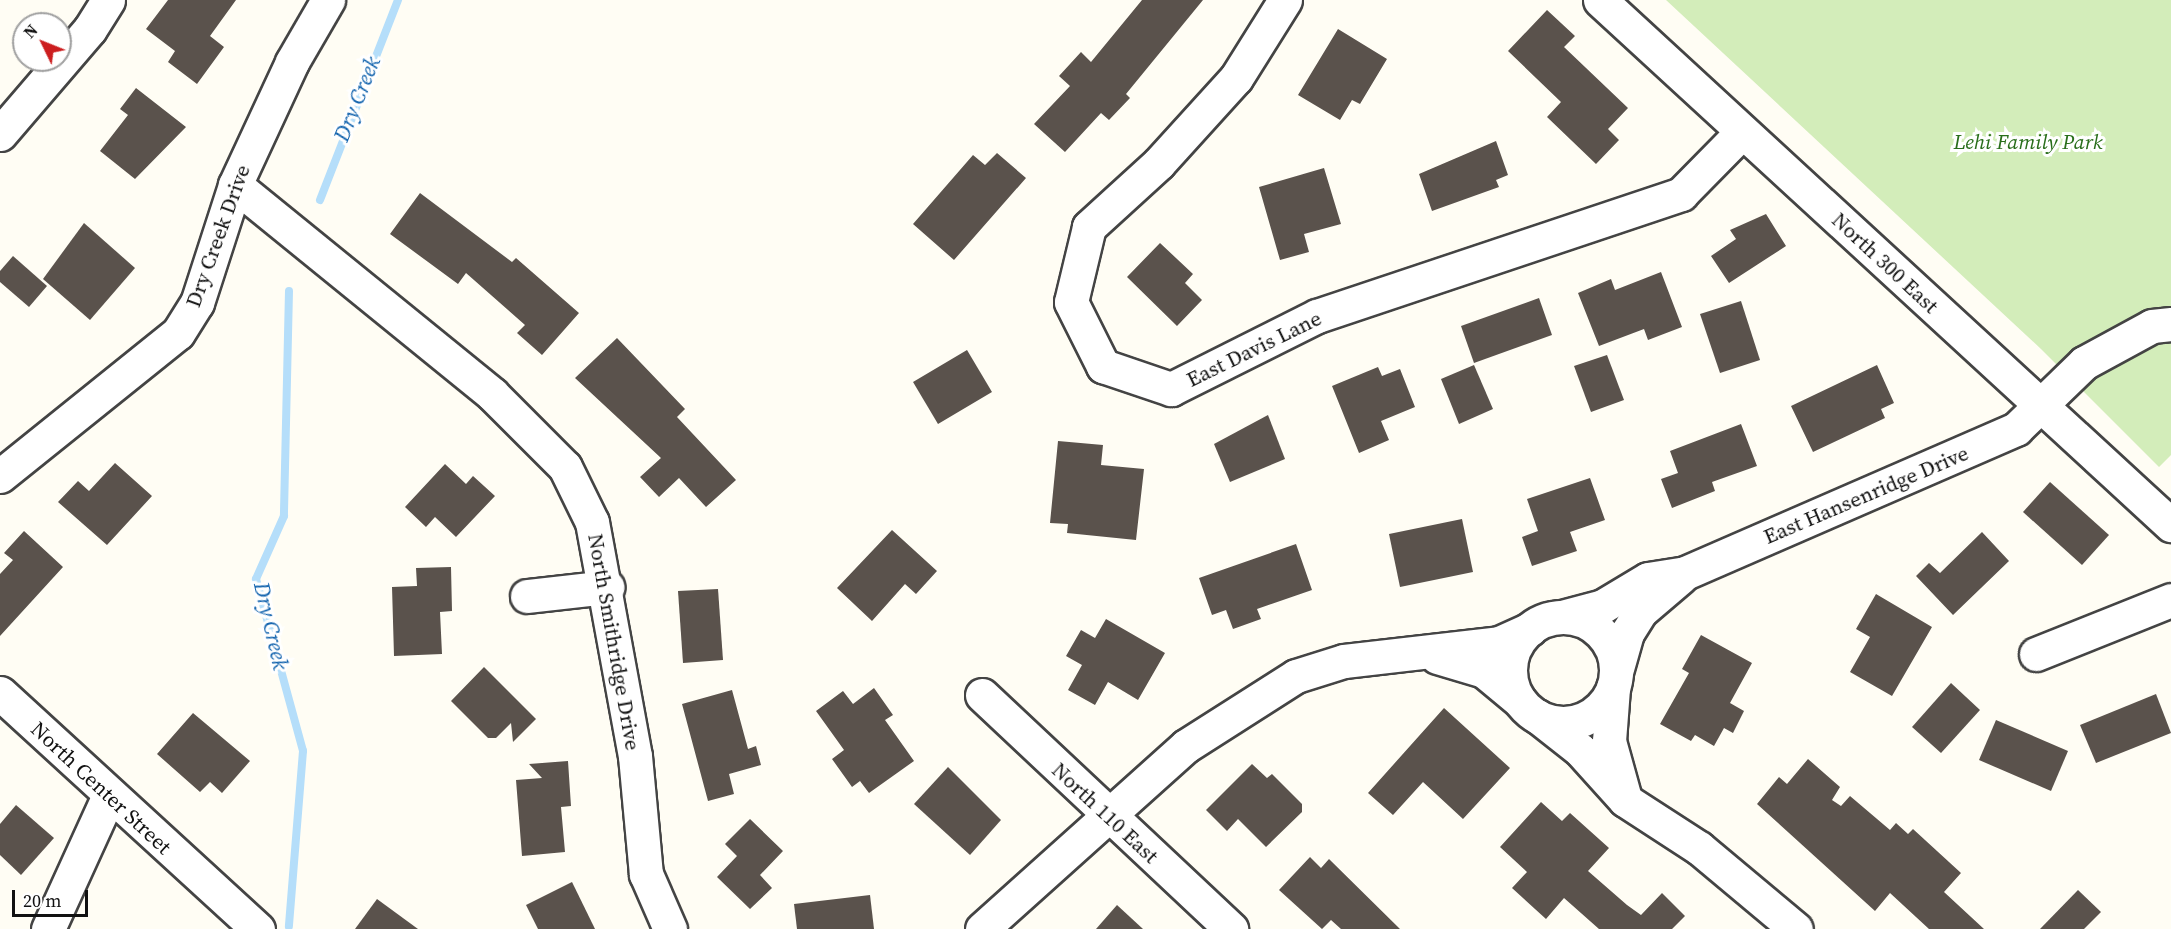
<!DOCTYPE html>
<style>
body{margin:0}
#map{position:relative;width:2171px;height:929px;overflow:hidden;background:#fffdf4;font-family:"Source Serif 4",serif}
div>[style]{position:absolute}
.green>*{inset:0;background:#d3edba}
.stream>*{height:8px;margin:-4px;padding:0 4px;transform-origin:4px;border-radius:4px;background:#b5defa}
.building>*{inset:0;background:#5a524c}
.roads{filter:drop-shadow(2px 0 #444) drop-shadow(-2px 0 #444) drop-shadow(0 2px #444) drop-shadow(0 -2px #444)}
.minor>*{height:33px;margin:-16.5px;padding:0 16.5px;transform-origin:16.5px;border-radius:16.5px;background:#fff}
.minor>.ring{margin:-16.5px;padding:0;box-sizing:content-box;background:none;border:33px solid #fff;border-radius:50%}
span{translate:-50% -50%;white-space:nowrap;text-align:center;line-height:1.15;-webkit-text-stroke:6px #fff;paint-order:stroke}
.park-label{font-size:21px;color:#296e1b;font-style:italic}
.street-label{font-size:21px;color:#111}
.water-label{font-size:22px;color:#1062ad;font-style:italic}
.north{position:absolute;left:12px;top:12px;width:60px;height:60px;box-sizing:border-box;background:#fff;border:2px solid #a0a0a0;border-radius:50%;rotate:313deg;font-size:16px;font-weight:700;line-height:24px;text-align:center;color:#111}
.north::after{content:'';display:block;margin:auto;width:21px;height:27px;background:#cc1e1f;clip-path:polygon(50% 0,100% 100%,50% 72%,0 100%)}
.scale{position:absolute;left:12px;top:890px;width:76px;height:27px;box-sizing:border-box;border:3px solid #111;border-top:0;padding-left:8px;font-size:18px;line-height:21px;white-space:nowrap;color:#111;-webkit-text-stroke:4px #fff;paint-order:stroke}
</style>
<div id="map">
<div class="green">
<i style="clip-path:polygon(1666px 0,2171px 0,2171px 455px,2159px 467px,2041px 349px)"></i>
</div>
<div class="stream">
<i style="left:320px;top:200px;width:215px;rotate:-68.7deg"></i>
<i style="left:289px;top:291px;width:225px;rotate:91.3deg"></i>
<i style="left:284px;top:516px;width:69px;rotate:114deg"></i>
<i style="left:256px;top:579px;width:178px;rotate:74.7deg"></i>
<i style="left:303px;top:751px;width:176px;rotate:94.6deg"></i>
</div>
<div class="building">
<i style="clip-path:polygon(168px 0,236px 0,210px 36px,224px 47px,197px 84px,168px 62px,175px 51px,146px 29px)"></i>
<i style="clip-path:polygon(1142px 0,1203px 0,1126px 94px,1130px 98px,1109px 120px,1101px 113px,1065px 152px,1034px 124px,1070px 86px,1059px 76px,1081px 52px,1091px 62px)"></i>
<i style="clip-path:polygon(1547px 10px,1575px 36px,1564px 47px,1628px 108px,1608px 129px,1619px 140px,1596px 164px,1547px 117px,1561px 102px,1508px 51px)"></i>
<i style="clip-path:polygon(1338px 29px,1387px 59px,1360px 104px,1352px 100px,1340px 120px,1298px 95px)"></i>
<i style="clip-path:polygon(136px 88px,186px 127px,135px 179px,100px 151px,128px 115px,120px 109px)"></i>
<i style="clip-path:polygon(1496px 141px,1508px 175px,1496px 180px,1499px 187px,1432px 211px,1419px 174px)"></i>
<i style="clip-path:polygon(997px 153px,1026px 178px,954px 260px,913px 224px,973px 155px,985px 165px)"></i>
<i style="clip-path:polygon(1324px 168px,1341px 224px,1304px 234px,1309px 252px,1280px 260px,1259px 187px)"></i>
<i style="clip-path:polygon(420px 193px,512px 262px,516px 258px,579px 313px,542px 355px,517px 333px,525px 325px,466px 273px,458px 284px,390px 234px)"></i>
<i style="clip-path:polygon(1766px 214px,1786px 246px,1729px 283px,1711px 256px,1736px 239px,1730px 230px)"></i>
<i style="clip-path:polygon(84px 223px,135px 268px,90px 320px,43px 279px)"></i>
<i style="clip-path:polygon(1160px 243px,1193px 274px,1185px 283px,1202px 300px,1177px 326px,1127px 277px)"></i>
<i style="clip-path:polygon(13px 256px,47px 286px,29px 307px,0 282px,0 271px)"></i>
<i style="clip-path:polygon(1661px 272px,1682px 327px,1648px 340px,1644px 329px,1599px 346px,1578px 293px,1611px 279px,1615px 290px)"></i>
<i style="clip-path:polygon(1539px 298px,1552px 335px,1474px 363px,1461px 326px)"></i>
<i style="clip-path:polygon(1741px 301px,1760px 360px,1720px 373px,1700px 314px)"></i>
<i style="clip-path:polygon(617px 338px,685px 409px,677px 417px,736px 480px,706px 507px,679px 478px,659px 497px,640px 477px,661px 458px,575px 378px)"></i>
<i style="clip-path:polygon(967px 350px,992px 392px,938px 424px,913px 382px)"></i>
<i style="clip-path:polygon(1607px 355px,1624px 400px,1591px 412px,1574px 366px)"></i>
<i style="clip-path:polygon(1474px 365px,1493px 409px,1459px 424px,1441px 379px)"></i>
<i style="clip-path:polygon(1877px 365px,1894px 403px,1881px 409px,1885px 418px,1813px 452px,1791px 406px)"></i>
<i style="clip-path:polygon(1378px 367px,1382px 376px,1400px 369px,1415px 407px,1381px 421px,1389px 440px,1359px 453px,1332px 386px)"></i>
<i style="clip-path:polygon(1268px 415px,1285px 459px,1230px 482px,1214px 444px)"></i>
<i style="clip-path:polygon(1741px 424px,1757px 466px,1712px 482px,1715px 491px,1672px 508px,1661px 479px,1678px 473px,1670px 451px)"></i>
<i style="clip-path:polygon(1058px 441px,1103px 445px,1101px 465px,1144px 469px,1136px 540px,1067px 533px,1068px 524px,1050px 523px)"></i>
<i style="clip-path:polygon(115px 463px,152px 496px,107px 545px,58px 502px,78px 481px,89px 491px)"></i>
<i style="clip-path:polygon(445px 464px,466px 484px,473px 476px,495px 496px,456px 537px,435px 517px,426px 527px,405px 507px)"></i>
<i style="clip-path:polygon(1590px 478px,1605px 520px,1570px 532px,1577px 551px,1532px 566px,1522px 537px,1538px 531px,1527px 499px)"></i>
<i style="clip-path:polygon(2050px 482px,2109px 535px,2082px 565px,2023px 512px)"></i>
<i style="clip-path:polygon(1462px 519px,1473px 572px,1400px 587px,1389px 534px)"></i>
<i style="clip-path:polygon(892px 530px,937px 571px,916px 594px,905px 584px,872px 621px,837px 588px)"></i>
<i style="clip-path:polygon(24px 531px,63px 567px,0 636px,0 574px,13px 560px,4px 553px)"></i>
<i style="clip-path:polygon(1982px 532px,2009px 561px,1953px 615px,1916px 576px,1929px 563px,1940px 573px)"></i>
<i style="clip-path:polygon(1296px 544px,1312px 590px,1257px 609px,1261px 619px,1233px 629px,1226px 610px,1212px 615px,1199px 578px)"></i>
<i style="clip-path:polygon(451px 567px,452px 611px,440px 612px,442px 654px,394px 656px,392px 587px,417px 586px,416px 568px)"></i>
<i style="clip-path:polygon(718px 589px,723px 660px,683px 663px,678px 591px)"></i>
<i style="clip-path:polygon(1876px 594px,1932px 627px,1892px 696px,1850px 672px,1870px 637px,1856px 629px)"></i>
<i style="clip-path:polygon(1106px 619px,1165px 653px,1138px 700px,1108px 682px,1095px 705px,1068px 690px,1082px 665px,1066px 656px,1081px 630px,1095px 638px)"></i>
<i style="clip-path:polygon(1701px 635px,1752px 663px,1730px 703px,1744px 711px,1733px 733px,1724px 728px,1714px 746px,1695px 735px,1691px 741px,1660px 724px,1689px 673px,1682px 669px)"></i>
<i style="clip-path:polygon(484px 667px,536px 719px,513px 742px,511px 723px,496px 738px,488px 738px,451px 701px)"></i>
<i style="clip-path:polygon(1951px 683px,1980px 710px,1941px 753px,1912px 727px)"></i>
<i style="clip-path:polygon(874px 688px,893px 715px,885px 720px,914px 761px,869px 793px,860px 781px,852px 787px,832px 759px,844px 750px,816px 711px,843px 691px,853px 704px)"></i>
<i style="clip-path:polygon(732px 690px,748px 749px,756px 746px,761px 765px,729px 774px,734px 794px,708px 801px,682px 704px)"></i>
<i style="clip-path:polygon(2156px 694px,2171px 733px,2096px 763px,2080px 725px)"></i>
<i style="clip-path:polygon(1444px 708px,1510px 768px,1463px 819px,1423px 782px,1393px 815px,1368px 793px)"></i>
<i style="clip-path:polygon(193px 713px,250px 761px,222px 793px,210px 782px,200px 792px,157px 754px)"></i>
<i style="clip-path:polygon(1996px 720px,2068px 751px,2051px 791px,1979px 760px)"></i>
<i style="clip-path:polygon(1808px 759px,1840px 787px,1832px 800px,1841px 806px,1850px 796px,1890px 830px,1896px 823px,1908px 834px,1913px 829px,1961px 873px,1944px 892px,1984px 929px,1929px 929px,1890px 893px,1875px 911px,1757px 804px,1779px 777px,1787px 784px)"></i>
<i style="clip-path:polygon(568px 761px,571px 806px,561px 807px,565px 852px,522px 856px,516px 780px,542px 778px,529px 764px)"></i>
<i style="clip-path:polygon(1252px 764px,1267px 778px,1272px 774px,1302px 804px,1302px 812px,1266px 847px,1238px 819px,1227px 831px,1206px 810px)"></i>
<i style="clip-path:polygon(948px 767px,1001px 820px,970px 855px,914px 804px)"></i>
<i style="clip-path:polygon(1541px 802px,1562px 821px,1570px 813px,1609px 848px,1588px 871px,1627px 905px,1641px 915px,1662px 893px,1685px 916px,1672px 929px,1599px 929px,1564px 898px,1546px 919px,1512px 888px,1527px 872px,1500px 847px)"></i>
<i style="clip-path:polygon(16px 805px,54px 838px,21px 875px,0 855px,0 824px)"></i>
<i style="clip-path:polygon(750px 819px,783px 851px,760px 875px,772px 888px,750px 909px,717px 877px,737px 856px,725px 844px)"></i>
<i style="clip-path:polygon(1310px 857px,1321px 868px,1329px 859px,1400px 929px,1341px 929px,1331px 920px,1322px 929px,1279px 890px)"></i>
<i style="clip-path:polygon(572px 882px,595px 929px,538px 929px,526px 905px)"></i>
<i style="clip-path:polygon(2078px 890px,2101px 912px,2084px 929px,2040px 929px)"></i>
<i style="clip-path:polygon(870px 895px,874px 929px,797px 929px,794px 904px)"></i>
<i style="clip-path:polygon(377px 899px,418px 929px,355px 929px)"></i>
<i style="clip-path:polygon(1117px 905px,1143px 929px,1096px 929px)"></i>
</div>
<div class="roads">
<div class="minor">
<i style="left:1285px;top:0;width:92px;rotate:122.1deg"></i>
<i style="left:1236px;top:78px;width:115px;rotate:132.2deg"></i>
<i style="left:1159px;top:163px;width:95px;rotate:137.6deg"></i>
<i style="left:1089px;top:227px;width:77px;rotate:103.5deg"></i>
<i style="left:1071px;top:302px;width:72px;rotate:63.4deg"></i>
<i style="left:1103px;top:366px;width:72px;rotate:18.7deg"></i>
<i style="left:1171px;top:389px;width:163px;rotate:-26.6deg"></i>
<i style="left:1317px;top:316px;width:384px;rotate:-18.5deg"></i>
<i style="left:1681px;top:194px;width:87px;rotate:-45.5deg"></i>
<i style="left:1600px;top:0;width:776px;rotate:42.6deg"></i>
<i style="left:0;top:134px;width:138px;rotate:-49.4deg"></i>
<i style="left:90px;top:29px;width:34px;rotate:-58deg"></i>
<i style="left:235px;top:185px;width:331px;rotate:39.1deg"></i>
<i style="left:492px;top:394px;width:103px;rotate:45deg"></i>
<i style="left:565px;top:467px;width:61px;rotate:63.9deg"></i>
<i style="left:592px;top:522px;width:238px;rotate:79.6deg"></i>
<i style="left:635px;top:756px;width:119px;rotate:84.7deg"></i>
<i style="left:646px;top:874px;width:60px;rotate:66.4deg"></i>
<i style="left:0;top:476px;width:228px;rotate:-38.8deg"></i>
<i style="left:178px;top:333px;width:36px;rotate:-58deg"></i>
<i style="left:197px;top:303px;width:124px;rotate:-72.1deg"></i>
<i style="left:235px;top:185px;width:136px;rotate:-65.1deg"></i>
<i style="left:292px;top:62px;width:72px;rotate:-59.9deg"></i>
<i style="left:527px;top:596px;width:81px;rotate:-6.4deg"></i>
<i style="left:1562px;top:617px;width:42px;rotate:-15deg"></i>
<i style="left:1603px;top:606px;width:52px;rotate:-31deg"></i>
<i style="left:1648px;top:579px;width:37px;rotate:-9deg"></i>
<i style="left:1685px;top:573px;width:361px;rotate:-23.5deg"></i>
<i style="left:2016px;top:429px;width:95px;rotate:-44.1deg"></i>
<i style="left:2084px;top:363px;width:77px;rotate:-28.6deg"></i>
<i style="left:2152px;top:326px;width:19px;rotate:-6deg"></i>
<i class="ring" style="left:1510px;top:617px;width:73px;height:73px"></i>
<i style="left:2036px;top:654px;width:145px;rotate:-21.8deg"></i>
<i style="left:1437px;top:657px;width:49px;rotate:16.6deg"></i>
<i style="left:1484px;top:671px;width:47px;rotate:39.8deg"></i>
<i style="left:1616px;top:672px;width:41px;rotate:-74.2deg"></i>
<i style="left:1627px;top:633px;width:26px;rotate:-58deg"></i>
<i style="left:1641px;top:611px;width:52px;rotate:-40.4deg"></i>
<i style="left:1613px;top:688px;width:53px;rotate:94.3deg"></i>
<i style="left:1609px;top:741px;width:56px;rotate:74.5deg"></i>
<i style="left:0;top:693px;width:350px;rotate:42.5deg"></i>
<i style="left:982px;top:695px;width:342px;rotate:43.2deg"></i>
<i style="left:1537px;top:716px;width:55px;rotate:38.3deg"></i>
<i style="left:1580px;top:750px;width:67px;rotate:48deg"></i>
<i style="left:1625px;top:800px;width:88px;rotate:33deg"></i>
<i style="left:1699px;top:848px;width:126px;rotate:39.9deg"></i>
<i style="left:48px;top:929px;width:147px;rotate:-65.5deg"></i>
<i style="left:982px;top:929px;width:274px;rotate:-41.9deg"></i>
<i style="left:1186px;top:746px;width:130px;rotate:-32.5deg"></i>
<i style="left:1296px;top:676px;width:50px;rotate:-17.4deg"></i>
<i style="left:1344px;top:661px;width:156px;rotate:-6.6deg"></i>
<i style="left:1499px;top:643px;width:34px;rotate:-24deg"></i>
</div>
</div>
<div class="park-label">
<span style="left:2028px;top:142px">Lehi Family Park</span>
</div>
<div class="street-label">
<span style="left:218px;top:236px;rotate:-70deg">Dry Creek Drive</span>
<span style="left:1885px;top:263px;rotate:43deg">North 300 East</span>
<span style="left:1254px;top:349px;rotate:-26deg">East Davis Lane</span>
<span style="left:1866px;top:495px;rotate:-23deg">East Hansenridge Drive</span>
<span style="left:614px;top:642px;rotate:80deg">North Smithridge Drive</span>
<span style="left:101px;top:788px;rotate:43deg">North Center Street</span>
<span style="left:1105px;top:813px;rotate:43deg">North 110 East</span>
</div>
<div class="water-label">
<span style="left:357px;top:99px;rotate:-68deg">Dry Creek</span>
<span style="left:271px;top:626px;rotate:77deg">Dry Creek</span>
</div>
<div class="north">N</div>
<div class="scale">20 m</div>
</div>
